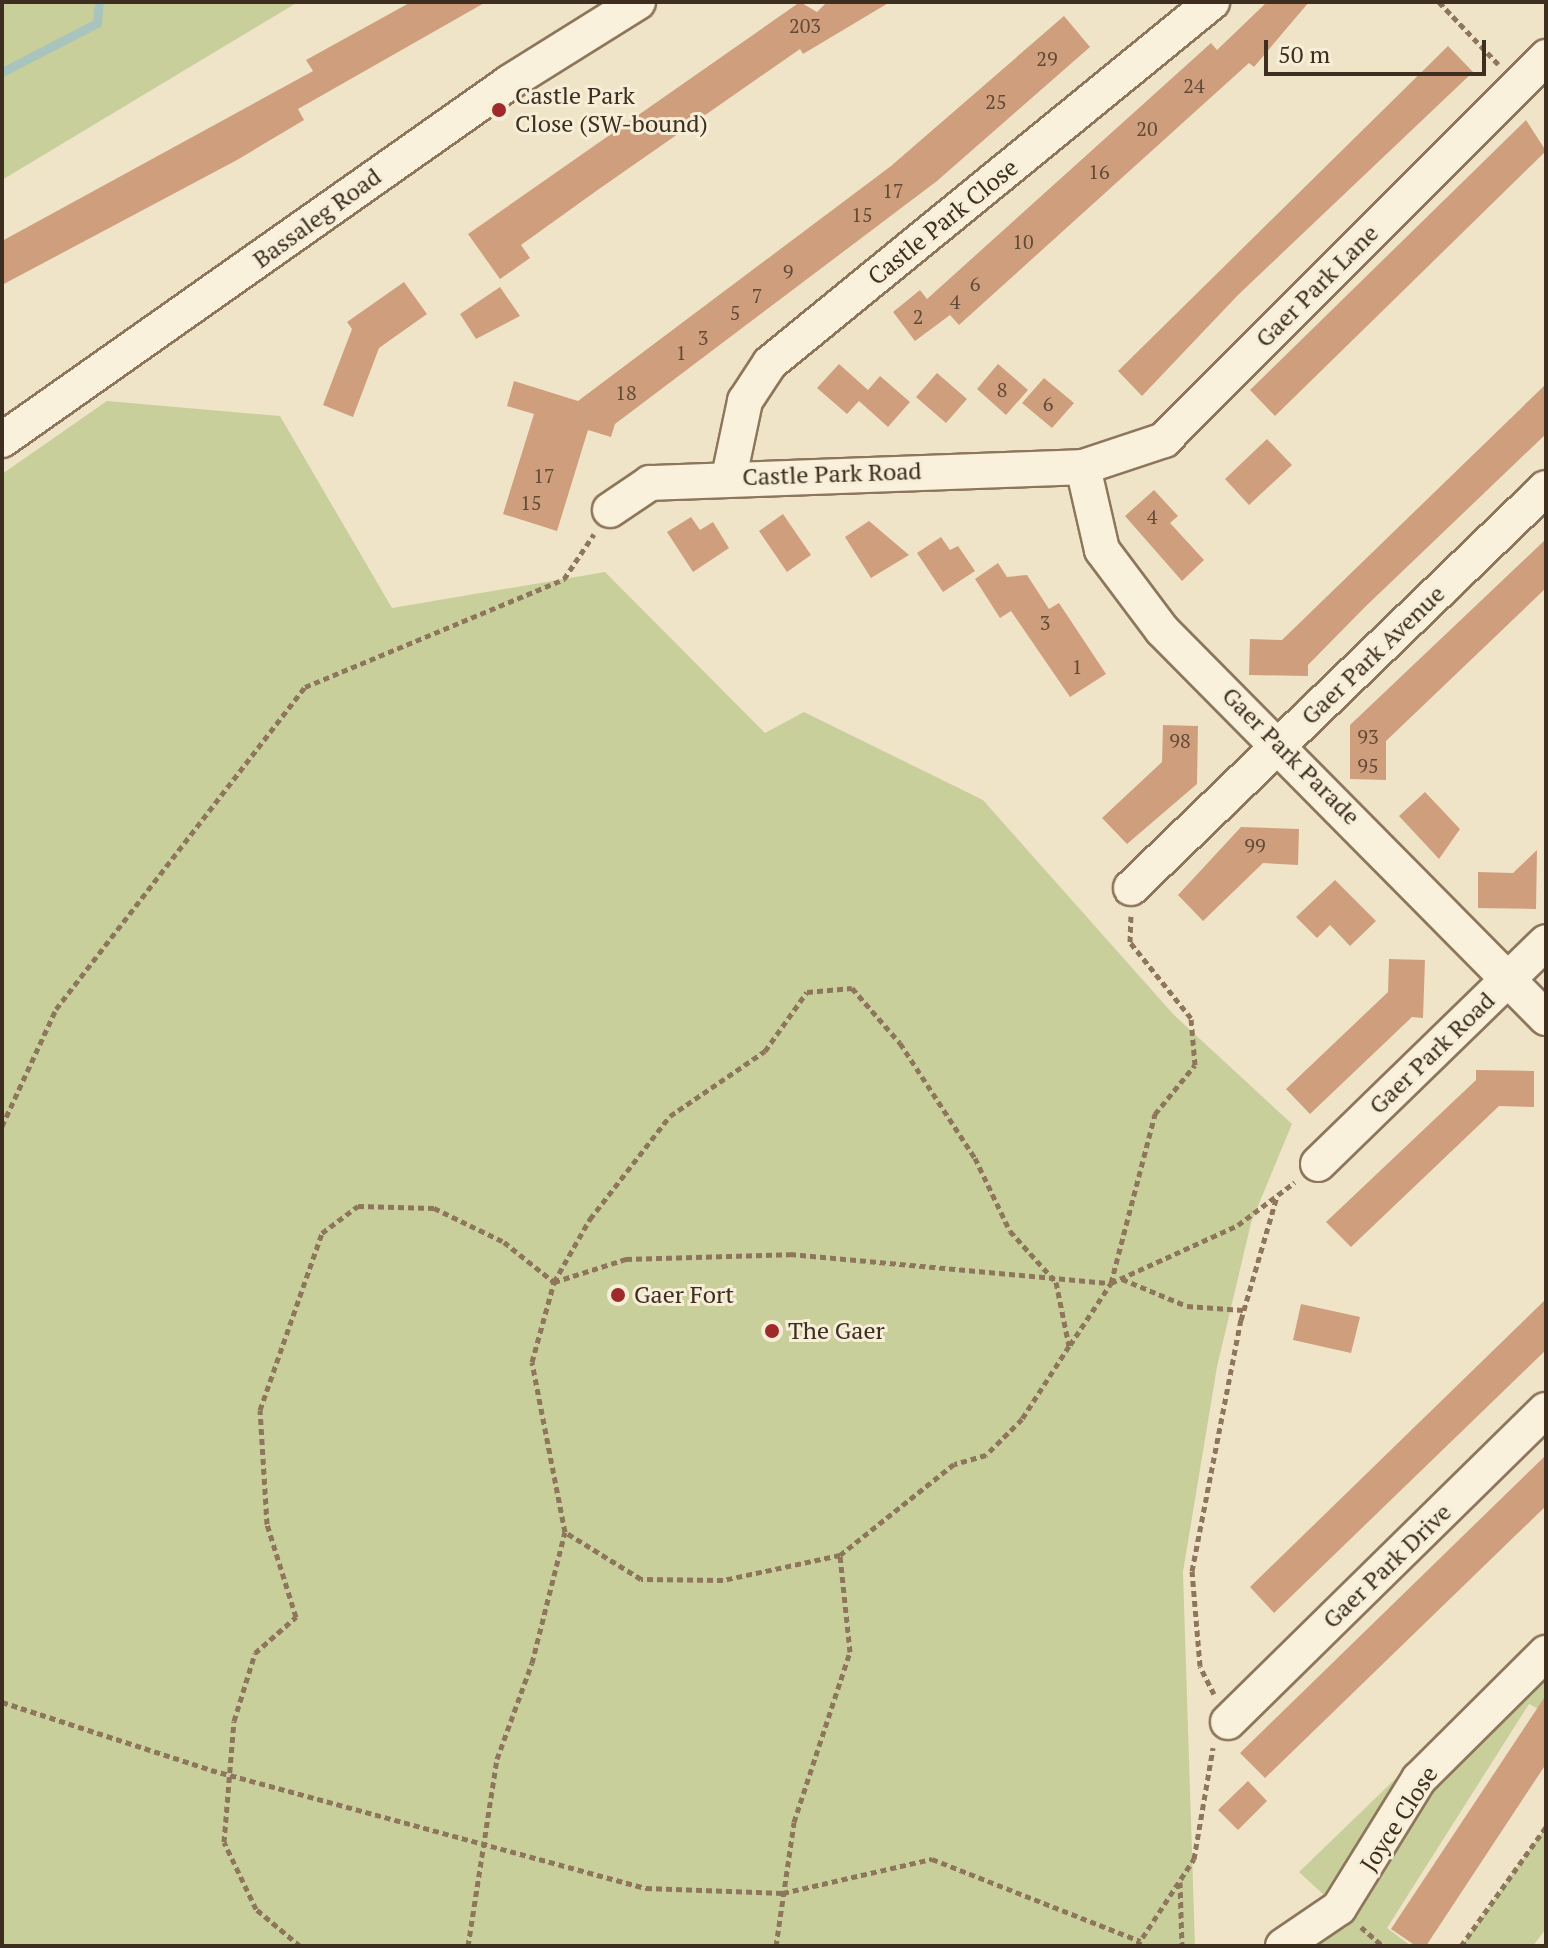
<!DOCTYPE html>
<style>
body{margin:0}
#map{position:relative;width:1548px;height:1948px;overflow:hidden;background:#f0e4c8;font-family:"PT Serif",serif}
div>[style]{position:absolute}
.green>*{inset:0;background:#c9cf9b}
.stream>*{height:9px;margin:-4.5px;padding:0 4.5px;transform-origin:4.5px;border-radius:4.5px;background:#a9c4bc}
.building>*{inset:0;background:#cf9f7d}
.path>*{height:5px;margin-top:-2.5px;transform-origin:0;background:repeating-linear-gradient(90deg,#8d765c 0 6px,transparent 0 10px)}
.roads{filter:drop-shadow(2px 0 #8d765c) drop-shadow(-2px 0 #8d765c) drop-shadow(0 2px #8d765c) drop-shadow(0 -2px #8d765c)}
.minor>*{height:34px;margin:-17px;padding:0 17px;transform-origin:17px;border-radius:17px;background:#faf1dc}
.dots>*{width:22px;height:22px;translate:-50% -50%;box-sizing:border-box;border:4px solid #f7eed8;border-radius:50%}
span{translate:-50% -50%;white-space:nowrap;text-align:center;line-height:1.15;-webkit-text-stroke:6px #f7eed8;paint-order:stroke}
.number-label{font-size:20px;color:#624a37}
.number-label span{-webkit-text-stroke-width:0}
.poi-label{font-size:24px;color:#3d2e20}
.left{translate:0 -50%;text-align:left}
.street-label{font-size:24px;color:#3d2e20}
.frame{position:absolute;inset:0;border:4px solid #3d2e20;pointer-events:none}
.scale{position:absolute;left:1264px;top:40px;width:222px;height:36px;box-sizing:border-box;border:4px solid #3d2e20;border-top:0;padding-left:10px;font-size:24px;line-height:28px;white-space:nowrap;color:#3d2e20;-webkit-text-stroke:6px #f7eed8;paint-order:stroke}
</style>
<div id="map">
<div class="green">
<i style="clip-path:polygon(2px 2px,298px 2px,2px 180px)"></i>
<i style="clip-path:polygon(107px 401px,280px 416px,392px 608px,605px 572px,765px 733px,804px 712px,983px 800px,1174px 1015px,1292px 1124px,1251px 1223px,1217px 1367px,1183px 1572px,1195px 1946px,2px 1946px,2px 474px)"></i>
<i style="clip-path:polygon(1546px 1653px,1546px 1713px,1529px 1704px,1387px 1928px,1411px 1946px,1283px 1946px,1338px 1908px,1299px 1872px,1415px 1760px)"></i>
<i style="clip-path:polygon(1546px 1827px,1546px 1929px,1533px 1946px,1461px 1946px)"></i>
</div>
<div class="stream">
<i style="left:2px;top:72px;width:107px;rotate:-27.3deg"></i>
<i style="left:97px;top:23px;width:21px;rotate:-85deg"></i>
</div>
<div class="building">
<i style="clip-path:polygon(411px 2px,486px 2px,298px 109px,304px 120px,237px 160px,2px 285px,2px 241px,313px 71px,306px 60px)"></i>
<i style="clip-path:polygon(800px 2px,817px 12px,827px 2px,890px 2px,803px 54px,800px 49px,599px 189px,521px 245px,530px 258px,500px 279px,468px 234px)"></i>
<i style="clip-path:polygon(1267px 2px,1309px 2px,1254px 67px,1249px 63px,959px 325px,950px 315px,915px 341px,893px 312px,920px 290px,927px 299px,1211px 43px,1217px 50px)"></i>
<i style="clip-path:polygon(1064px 16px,1090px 47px,937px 181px,615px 424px,611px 437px,588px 430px,557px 531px,503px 514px,534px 414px,507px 406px,514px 381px,578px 401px,891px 166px)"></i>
<i style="clip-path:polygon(1448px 46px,1473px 72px,1238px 295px,1142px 396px,1118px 371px)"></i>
<i style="clip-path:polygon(1526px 120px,1546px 151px,1275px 416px,1250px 390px)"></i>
<i style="clip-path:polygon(404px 282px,427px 314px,379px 348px,353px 417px,323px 405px,352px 329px,347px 322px)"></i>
<i style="clip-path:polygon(500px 287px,520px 316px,476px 339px,460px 314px)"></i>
<i style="clip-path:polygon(839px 364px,868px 390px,880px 376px,910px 402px,888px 427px,859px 401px,847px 414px,817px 388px)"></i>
<i style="clip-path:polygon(998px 364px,1028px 390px,1006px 415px,977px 389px)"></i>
<i style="clip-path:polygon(937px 373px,967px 399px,946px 423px,916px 397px)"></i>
<i style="clip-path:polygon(1044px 378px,1074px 403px,1052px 428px,1022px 403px)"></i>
<i style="clip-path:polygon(1546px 384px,1546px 434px,1365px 607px,1308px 665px,1308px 676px,1249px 675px,1250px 639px,1282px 640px)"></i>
<i style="clip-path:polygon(1267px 439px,1292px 465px,1249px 505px,1225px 479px)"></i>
<i style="clip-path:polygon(1154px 490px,1178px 516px,1170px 523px,1204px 560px,1182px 581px,1125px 516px)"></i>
<i style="clip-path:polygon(783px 514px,811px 555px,787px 572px,759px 531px)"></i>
<i style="clip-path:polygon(691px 517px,700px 530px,713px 522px,729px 548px,693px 572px,667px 532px)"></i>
<i style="clip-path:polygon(869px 521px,909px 555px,871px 578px,845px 537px)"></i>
<i style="clip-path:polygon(941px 537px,950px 550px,958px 546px,975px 571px,943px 592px,917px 553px)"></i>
<i style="clip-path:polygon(1546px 539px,1546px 588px,1386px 741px,1386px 780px,1350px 779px,1350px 725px)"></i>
<i style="clip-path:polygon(998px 563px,1007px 577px,1027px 575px,1049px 609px,1059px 603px,1106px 674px,1070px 697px,1011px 611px,1000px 618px,975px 579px)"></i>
<i style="clip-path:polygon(1163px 725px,1198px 726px,1197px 784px,1127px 844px,1102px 818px,1162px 762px)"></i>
<i style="clip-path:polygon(1425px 792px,1460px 829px,1439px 859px,1399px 816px)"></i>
<i style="clip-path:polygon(1241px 827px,1299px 829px,1298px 865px,1263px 863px,1203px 921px,1178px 895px)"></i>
<i style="clip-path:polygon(1537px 850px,1536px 909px,1478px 908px,1478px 872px,1513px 873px)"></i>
<i style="clip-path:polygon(1335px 880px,1376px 921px,1350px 946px,1330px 925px,1317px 938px,1296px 917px)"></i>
<i style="clip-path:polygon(1389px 959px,1425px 960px,1423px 1018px,1412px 1017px,1310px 1114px,1286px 1089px,1388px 992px)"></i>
<i style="clip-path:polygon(1476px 1070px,1534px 1071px,1534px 1107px,1499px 1106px,1351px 1247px,1326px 1222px,1476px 1080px)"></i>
<i style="clip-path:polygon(1546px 1299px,1546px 1350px,1274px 1613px,1250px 1587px)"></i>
<i style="clip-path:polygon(1301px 1304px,1360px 1317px,1351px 1353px,1293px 1340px)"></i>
<i style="clip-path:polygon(1546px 1455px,1546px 1506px,1265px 1778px,1240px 1753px)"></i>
<i style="clip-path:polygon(1546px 1695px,1546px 1764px,1426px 1946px,1416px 1946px,1391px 1929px)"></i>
<i style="clip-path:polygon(1248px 1781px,1267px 1801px,1238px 1830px,1218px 1810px)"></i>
</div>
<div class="path">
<i style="left:1439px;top:2px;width:86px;rotate:46.4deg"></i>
<i style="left:2px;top:1126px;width:129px;rotate:-65.2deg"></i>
<i style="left:56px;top:1009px;width:407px;rotate:-52.3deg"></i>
<i style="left:305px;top:687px;width:281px;rotate:-22.6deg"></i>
<i style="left:564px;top:579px;width:54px;rotate:-56.3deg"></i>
<i style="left:1122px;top:1279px;width:70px;rotate:22.6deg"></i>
<i style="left:1187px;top:1306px;width:56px;rotate:4.1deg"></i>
<i style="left:1070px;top:1345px;width:74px;rotate:-56.5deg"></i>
<i style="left:1111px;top:1283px;width:140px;rotate:-24.5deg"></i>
<i style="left:1238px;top:1225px;width:71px;rotate:-37deg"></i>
<i style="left:1214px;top:1694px;width:31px;rotate:-117deg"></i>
<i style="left:1200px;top:1666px;width:95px;rotate:-94.8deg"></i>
<i style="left:1192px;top:1571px;width:256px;rotate:-79deg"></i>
<i style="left:1241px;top:1320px;width:129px;rotate:-73.8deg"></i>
<i style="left:2px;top:1702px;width:220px;rotate:18deg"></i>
<i style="left:211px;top:1770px;width:451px;rotate:15.2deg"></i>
<i style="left:646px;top:1888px;width:137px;rotate:2.1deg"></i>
<i style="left:783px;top:1893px;width:153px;rotate:-12.9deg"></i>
<i style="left:932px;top:1859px;width:224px;rotate:21.5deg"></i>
<i style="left:1180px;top:1882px;width:64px;rotate:88.2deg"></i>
<i style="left:1361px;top:1927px;width:29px;rotate:41deg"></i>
<i style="left:300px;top:1946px;width:57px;rotate:-139.9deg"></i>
<i style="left:256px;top:1909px;width:74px;rotate:-115.5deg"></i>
<i style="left:224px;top:1842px;width:121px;rotate:-85.3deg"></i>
<i style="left:234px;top:1721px;width:71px;rotate:-72.8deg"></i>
<i style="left:255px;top:1653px;width:55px;rotate:-41.3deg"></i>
<i style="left:296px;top:1617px;width:97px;rotate:-107.3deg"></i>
<i style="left:267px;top:1524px;width:114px;rotate:-93.5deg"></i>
<i style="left:260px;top:1410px;width:188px;rotate:-70.7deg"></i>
<i style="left:322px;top:1233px;width:45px;rotate:-36.9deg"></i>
<i style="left:358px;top:1206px;width:76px;rotate:1.5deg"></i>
<i style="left:434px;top:1208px;width:78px;rotate:25.9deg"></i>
<i style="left:504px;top:1242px;width:64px;rotate:38.7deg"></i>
<i style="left:554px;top:1282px;width:76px;rotate:-17.7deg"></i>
<i style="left:626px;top:1259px;width:164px;rotate:-1.7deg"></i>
<i style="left:790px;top:1254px;width:322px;rotate:5.2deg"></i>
<i style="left:1111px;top:1283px;width:175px;rotate:-75.4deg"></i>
<i style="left:1155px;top:1114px;width:63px;rotate:-50.8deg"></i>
<i style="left:1195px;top:1065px;width:47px;rotate:-94.9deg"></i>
<i style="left:1191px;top:1018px;width:97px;rotate:-128.8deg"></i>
<i style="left:1130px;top:942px;width:26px;rotate:-88deg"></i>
<i style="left:468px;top:1946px;width:189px;rotate:-81.2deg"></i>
<i style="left:497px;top:1759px;width:102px;rotate:-70deg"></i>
<i style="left:532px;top:1663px;width:135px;rotate:-75.9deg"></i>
<i style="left:565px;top:1532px;width:173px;rotate:-101deg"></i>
<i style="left:532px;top:1362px;width:83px;rotate:-74.6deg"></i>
<i style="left:554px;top:1282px;width:73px;rotate:-60.3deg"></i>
<i style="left:590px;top:1219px;width:130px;rotate:-52.2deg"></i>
<i style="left:670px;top:1116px;width:115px;rotate:-34.4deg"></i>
<i style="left:765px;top:1051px;width:72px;rotate:-54.6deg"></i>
<i style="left:807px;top:992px;width:45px;rotate:-5.1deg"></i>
<i style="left:852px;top:988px;width:73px;rotate:48.9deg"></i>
<i style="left:900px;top:1043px;width:137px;rotate:56.9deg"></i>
<i style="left:975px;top:1158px;width:81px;rotate:64.4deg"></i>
<i style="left:1010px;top:1231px;width:69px;rotate:48deg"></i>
<i style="left:1056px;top:1282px;width:65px;rotate:78.5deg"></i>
<i style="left:1069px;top:1346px;width:87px;rotate:122.8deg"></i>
<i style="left:1022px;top:1419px;width:51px;rotate:135deg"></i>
<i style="left:986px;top:1455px;width:33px;rotate:164deg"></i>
<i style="left:954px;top:1464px;width:146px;rotate:141.4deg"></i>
<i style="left:840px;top:1555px;width:120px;rotate:167.9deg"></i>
<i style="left:723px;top:1580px;width:82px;rotate:-179.3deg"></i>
<i style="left:641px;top:1579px;width:89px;rotate:-148.3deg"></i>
<i style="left:776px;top:1946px;width:125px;rotate:-81.7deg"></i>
<i style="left:794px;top:1822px;width:179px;rotate:-71.8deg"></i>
<i style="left:850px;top:1652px;width:98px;rotate:-95.9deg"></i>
<i style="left:1137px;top:1946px;width:104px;rotate:-56.8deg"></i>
<i style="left:1194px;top:1859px;width:113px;rotate:-80.3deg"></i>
<i style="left:1461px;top:1946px;width:146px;rotate:-54.5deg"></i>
</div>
<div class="roads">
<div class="minor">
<i style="left:2px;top:440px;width:621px;rotate:-35.17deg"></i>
<i style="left:510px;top:82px;width:151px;rotate:-32deg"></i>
<i style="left:1083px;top:467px;width:85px;rotate:77.1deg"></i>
<i style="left:1102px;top:550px;width:100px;rotate:53.1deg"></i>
<i style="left:1162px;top:630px;width:546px;rotate:45.3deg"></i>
<i style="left:729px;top:477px;width:78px;rotate:-78.1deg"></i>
<i style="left:745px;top:401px;width:45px;rotate:-56.7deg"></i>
<i style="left:770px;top:363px;width:571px;rotate:-39.24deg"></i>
<i style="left:610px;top:510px;width:48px;rotate:-34deg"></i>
<i style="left:650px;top:483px;width:433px;rotate:-2.1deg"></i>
<i style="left:1083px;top:467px;width:85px;rotate:-18.4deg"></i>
<i style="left:1164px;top:440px;width:541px;rotate:-45.07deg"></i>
<i style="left:1131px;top:888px;width:576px;rotate:-43.95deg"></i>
<i style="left:1318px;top:1164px;width:318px;rotate:-44.2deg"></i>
<i style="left:1228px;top:1722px;width:445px;rotate:-44.5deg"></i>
<i style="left:1283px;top:1946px;width:68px;rotate:-34.2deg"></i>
<i style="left:1339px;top:1908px;width:152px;rotate:-58.2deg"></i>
<i style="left:1419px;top:1779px;width:179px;rotate:-44.8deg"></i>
</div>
</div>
<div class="dots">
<i style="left:499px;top:110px;background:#9e2a2b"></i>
<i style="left:618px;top:1295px;background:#9e2a2b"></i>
<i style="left:772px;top:1331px;background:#9e2a2b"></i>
</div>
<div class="number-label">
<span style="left:805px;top:25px">203</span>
<span style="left:1047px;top:58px">29</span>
<span style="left:1194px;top:85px">24</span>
<span style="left:996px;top:101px">25</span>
<span style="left:1147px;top:128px">20</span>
<span style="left:1099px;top:171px">16</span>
<span style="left:893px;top:190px">17</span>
<span style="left:862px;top:214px">15</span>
<span style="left:1023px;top:241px">10</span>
<span style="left:788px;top:271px">9</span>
<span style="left:975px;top:283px">6</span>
<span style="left:757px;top:295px">7</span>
<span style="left:955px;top:301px">4</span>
<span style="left:735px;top:312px">5</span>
<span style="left:918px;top:316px">2</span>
<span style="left:703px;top:337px">3</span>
<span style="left:681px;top:352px">1</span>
<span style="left:1002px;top:389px">8</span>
<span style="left:626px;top:392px">18</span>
<span style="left:1048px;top:403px">6</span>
<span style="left:544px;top:475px">17</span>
<span style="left:531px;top:502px">15</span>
<span style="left:1152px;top:516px">4</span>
<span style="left:1045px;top:622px">3</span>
<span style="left:1077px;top:666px">1</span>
<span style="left:1368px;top:736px">93</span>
<span style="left:1180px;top:740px">98</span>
<span style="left:1368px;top:765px">95</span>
<span style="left:1255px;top:845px">99</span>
</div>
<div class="poi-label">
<span class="left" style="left:515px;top:110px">Castle Park<br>Close (SW-bound)</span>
<span class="left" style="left:634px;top:1295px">Gaer Fort</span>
<span class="left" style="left:788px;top:1331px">The Gaer</span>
</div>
<div class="street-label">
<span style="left:317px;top:218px;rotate:-36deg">Bassaleg Road</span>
<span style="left:943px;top:222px;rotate:-39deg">Castle Park Close</span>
<span style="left:1317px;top:286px;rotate:-45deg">Gaer Park Lane</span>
<span style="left:832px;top:474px;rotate:-2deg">Castle Park Road</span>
<span style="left:1373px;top:655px;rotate:-44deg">Gaer Park Avenue</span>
<span style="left:1291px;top:756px;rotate:45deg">Gaer Park Parade</span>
<span style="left:1432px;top:1053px;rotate:-44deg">Gaer Park Road</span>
<span style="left:1387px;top:1566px;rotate:-44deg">Gaer Park Drive</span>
<span style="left:1399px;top:1819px;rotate:-57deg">Joyce Close</span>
</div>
<div class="frame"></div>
<div class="scale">50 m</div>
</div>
